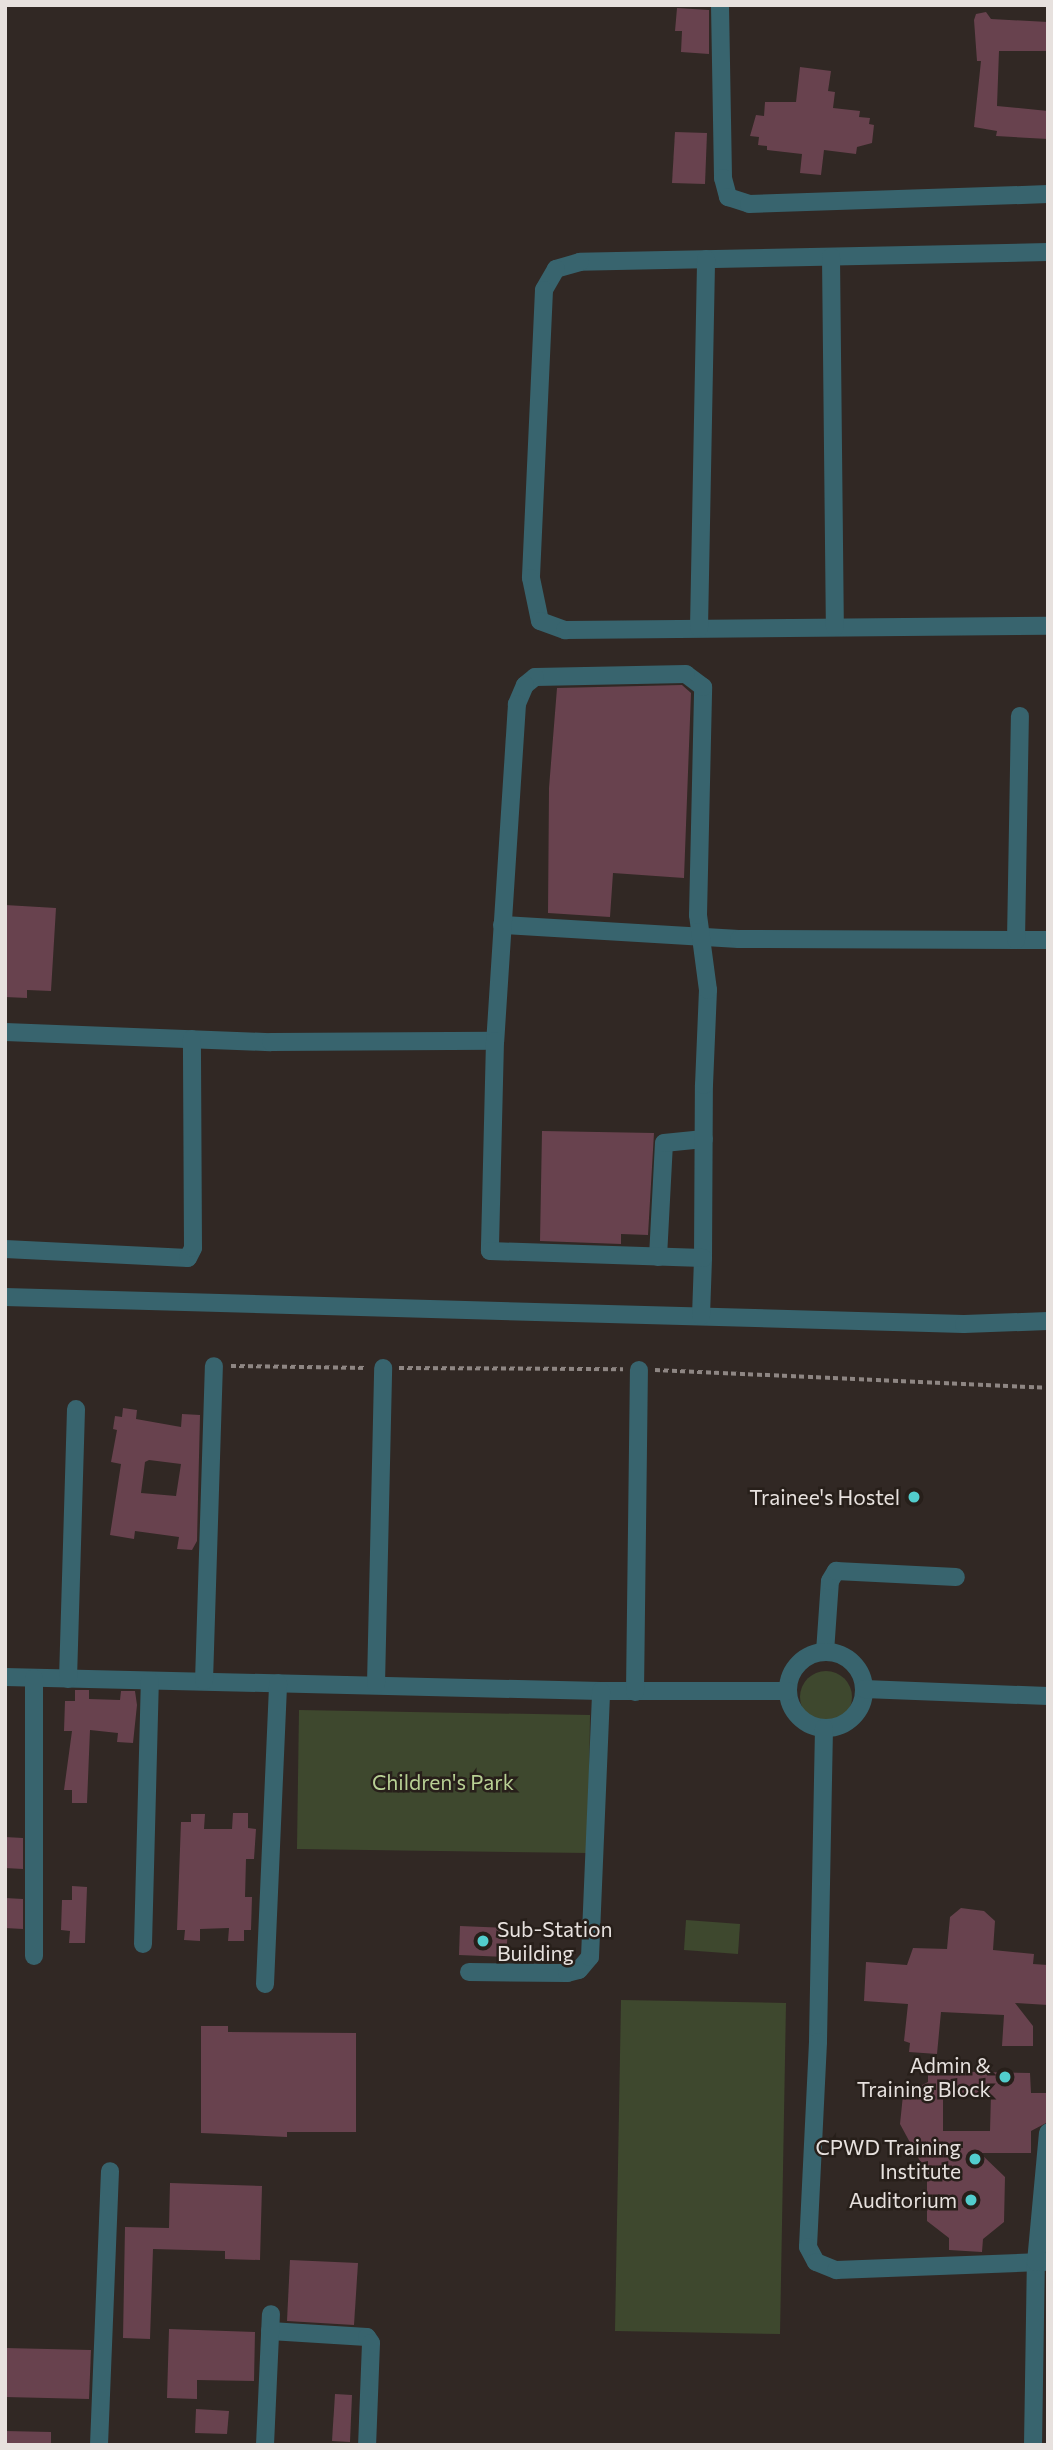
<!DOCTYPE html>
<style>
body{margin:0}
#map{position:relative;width:1053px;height:2450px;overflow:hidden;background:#312824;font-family:Commissioner,sans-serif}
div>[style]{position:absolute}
.green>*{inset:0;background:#3e482e}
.round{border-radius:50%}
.building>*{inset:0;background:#68424e}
.path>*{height:3.5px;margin-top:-1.75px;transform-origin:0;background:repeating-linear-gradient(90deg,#8e8683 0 5px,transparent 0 8.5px)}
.minor>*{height:18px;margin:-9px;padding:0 9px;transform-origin:9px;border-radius:9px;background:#38646e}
.minor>.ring{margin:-9px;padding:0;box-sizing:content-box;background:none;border:18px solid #38646e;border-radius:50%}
.dots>*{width:19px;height:19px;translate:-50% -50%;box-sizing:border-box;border:4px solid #271f1a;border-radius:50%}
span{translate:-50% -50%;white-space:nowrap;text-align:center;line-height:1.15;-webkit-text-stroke:5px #271f1a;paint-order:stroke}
.poi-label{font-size:21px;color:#e7e1de}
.right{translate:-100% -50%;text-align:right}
.left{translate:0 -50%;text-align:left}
.park-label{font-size:21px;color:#b8d094}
.frame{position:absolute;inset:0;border:7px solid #e7e1de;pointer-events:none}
</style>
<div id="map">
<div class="green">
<i class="round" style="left:800px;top:1671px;width:52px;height:52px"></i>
<i style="clip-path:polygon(299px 1710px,590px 1715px,588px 1853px,297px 1849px)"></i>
<i style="clip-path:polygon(686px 1920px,740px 1924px,738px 1954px,684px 1950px)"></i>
<i style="clip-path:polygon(621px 2000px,786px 2003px,780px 2334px,615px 2331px)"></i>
</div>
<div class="building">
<i style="clip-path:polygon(677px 8px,709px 10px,709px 54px,681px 52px,682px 31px,675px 31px)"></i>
<i style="clip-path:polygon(986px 12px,991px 19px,1048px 22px,1048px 51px,999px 51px,997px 106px,1048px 111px,1048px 139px,996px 136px,997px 131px,974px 127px,981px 61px,977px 61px,974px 20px,976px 14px)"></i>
<i style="clip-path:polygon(800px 67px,831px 71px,828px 91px,835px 92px,833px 108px,860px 111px,859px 117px,870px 118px,869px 124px,874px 125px,872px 143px,857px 147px,856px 154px,824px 150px,821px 175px,800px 173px,802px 154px,767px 150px,767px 146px,758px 145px,759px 137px,750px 136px,756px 115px,764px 116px,765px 102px,796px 102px)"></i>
<i style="clip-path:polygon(675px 132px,707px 133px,705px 184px,672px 183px)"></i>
<i style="clip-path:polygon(682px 685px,691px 693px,684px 878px,613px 873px,610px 917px,548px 913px,549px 788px,557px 688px)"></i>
<i style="clip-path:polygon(5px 905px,56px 908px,51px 991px,27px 990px,27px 998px,5px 997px)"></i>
<i style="clip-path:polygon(542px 1131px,654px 1133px,648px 1235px,621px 1234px,621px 1244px,540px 1241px)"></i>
<i style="clip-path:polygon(evenodd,123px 1408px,137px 1410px,136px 1419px,181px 1427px,182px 1414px,200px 1415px,197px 1541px,192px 1550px,177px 1549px,179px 1537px,135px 1531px,134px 1539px,110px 1535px,121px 1464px,111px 1462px,117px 1430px,113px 1429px,115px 1416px,122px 1417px,123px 1408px,149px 1460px,181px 1464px,176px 1496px,141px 1493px,145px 1462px,149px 1460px)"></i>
<i style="clip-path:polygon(75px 1690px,89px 1690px,89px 1699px,120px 1700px,121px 1691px,135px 1691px,137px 1705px,133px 1743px,117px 1742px,118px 1733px,90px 1730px,87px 1803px,72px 1803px,72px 1790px,64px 1790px,72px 1731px,64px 1731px,65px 1701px,75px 1701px)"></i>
<i style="clip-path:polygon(233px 1813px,248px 1813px,248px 1828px,256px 1829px,254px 1859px,246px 1859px,245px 1897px,252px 1897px,251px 1930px,244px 1930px,244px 1941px,228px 1941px,229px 1928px,200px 1929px,200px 1941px,184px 1940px,185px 1930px,177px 1930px,181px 1822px,191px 1822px,191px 1814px,205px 1814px,204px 1829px,232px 1829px)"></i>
<i style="clip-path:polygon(5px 1837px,23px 1838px,23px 1869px,5px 1868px)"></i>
<i style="clip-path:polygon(72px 1886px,87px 1887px,85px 1943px,69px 1943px,70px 1931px,61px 1930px,62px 1900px,72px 1900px)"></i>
<i style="clip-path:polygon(5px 1898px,23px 1899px,23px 1929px,5px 1928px)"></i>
<i style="clip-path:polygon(961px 1908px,984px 1911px,995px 1921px,993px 1950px,1034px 1954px,1033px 1964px,1048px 1965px,1048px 2005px,1015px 2003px,1033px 2026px,1033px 2046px,1002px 2046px,1004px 2015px,941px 2012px,937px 2054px,909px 2052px,910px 2043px,904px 2041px,908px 2004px,864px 2001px,866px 1962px,907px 1965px,913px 1948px,947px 1949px,950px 1917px)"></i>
<i style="clip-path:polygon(460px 1926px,508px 1928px,506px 1957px,459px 1955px)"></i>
<i style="clip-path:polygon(201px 2026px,228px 2026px,228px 2032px,356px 2033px,356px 2132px,287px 2132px,287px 2137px,201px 2133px)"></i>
<i style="clip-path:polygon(evenodd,928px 2071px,1030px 2073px,1031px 2093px,1048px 2093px,1048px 2122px,1031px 2131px,1031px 2153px,980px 2153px,1005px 2177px,1004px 2222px,983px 2239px,982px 2252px,949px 2250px,949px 2238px,927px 2221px,927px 2174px,900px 2124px,903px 2095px,928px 2082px,928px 2071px,943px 2093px,991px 2094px,990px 2131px,943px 2131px,943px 2093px)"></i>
<i style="clip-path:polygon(170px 2183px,262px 2186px,260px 2260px,225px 2259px,225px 2251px,153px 2249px,150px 2339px,123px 2338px,125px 2227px,169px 2228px)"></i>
<i style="clip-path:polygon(290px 2260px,358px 2263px,354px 2325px,287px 2321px)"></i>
<i style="clip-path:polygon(169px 2329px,255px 2332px,254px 2381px,197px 2380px,197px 2399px,167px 2398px)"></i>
<i style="clip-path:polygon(5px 2348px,91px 2350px,89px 2399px,5px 2397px)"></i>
<i style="clip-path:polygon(335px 2394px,352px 2395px,350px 2442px,332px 2441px)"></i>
<i style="clip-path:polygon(196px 2409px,229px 2411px,227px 2434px,195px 2433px)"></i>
<i style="clip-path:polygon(5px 2431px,51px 2432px,51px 2445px,5px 2445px)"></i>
</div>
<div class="path">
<i style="left:231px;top:1366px;width:136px;rotate:0.8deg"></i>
<i style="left:399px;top:1368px;width:224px;rotate:0.3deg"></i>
<i style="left:655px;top:1370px;width:393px;rotate:2.6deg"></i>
</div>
<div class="minor">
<i style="left:720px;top:5px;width:173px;rotate:89deg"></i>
<i style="left:723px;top:178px;width:20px;rotate:75deg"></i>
<i style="left:728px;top:197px;width:22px;rotate:18deg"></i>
<i style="left:749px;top:204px;width:299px;rotate:-1.9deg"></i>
<i style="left:1048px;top:252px;width:468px;rotate:178.8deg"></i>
<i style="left:580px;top:262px;width:25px;rotate:164deg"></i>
<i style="left:556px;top:269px;width:24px;rotate:120deg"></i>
<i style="left:544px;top:290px;width:288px;rotate:92.6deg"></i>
<i style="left:531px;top:578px;width:44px;rotate:78.2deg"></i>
<i style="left:540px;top:621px;width:27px;rotate:20deg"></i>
<i style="left:565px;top:630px;width:483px;rotate:-0.5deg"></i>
<i style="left:831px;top:257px;width:370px;rotate:89.4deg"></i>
<i style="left:699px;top:628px;width:369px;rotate:-88.9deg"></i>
<i style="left:502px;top:925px;width:237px;rotate:3.4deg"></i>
<i style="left:739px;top:939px;width:309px;rotate:0.2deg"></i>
<i style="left:1016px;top:940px;width:224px;rotate:-89deg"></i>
<i style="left:5px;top:1032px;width:266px;rotate:2.2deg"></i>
<i style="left:271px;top:1042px;width:224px;rotate:-0.3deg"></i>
<i style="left:5px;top:1249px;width:183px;rotate:2.8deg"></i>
<i style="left:188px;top:1258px;width:11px;rotate:-63deg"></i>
<i style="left:193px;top:1248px;width:209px;rotate:-90.3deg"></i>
<i style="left:658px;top:1257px;width:114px;rotate:-87deg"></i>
<i style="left:664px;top:1143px;width:40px;rotate:-5.7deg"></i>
<i style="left:5px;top:1297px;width:959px;rotate:1.61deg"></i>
<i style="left:964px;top:1324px;width:84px;rotate:-2deg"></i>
<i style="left:701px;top:1316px;width:58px;rotate:-88deg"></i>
<i style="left:703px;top:1258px;width:173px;rotate:-89.7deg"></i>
<i style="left:704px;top:1085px;width:95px;rotate:-87.6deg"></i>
<i style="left:708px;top:990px;width:76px;rotate:-97.6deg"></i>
<i style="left:698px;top:915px;width:228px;rotate:-88.7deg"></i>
<i style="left:703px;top:687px;width:21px;rotate:-143deg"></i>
<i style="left:686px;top:674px;width:151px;rotate:178.9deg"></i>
<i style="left:535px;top:677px;width:13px;rotate:141deg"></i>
<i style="left:525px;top:685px;width:21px;rotate:113deg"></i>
<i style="left:517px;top:704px;width:338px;rotate:93.7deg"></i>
<i style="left:495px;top:1041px;width:210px;rotate:91.4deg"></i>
<i style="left:490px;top:1251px;width:213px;rotate:1.9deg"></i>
<i style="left:825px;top:1652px;width:71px;rotate:-86deg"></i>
<i style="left:830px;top:1581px;width:12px;rotate:-59deg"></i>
<i style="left:836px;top:1571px;width:120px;rotate:2.9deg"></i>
<i class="ring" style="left:788px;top:1652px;width:58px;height:58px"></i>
<i style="left:5px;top:1677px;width:596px;rotate:1.35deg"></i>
<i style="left:601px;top:1691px;width:187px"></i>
<i style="left:68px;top:1679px;width:270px;rotate:-88.3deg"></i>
<i style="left:204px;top:1681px;width:315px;rotate:-88.2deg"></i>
<i style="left:376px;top:1684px;width:316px;rotate:-88.7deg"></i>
<i style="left:864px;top:1689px;width:184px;rotate:2.2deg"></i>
<i style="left:635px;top:1692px;width:322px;rotate:-89.3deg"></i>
<i style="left:824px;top:1728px;width:314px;rotate:91.1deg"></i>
<i style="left:818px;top:2042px;width:205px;rotate:92.8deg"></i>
<i style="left:808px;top:2247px;width:17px;rotate:62deg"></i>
<i style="left:816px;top:2262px;width:22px;rotate:22deg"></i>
<i style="left:836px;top:2270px;width:212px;rotate:-2.2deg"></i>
<i style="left:143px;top:1944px;width:263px;rotate:-88.5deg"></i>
<i style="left:34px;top:1956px;width:278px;rotate:-90deg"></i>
<i style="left:469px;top:1972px;width:98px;rotate:0.6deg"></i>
<i style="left:567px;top:1973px;width:12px;rotate:-14deg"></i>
<i style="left:579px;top:1970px;width:17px;rotate:-50deg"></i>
<i style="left:590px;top:1957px;width:266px;rotate:-87.6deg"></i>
<i style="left:265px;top:1984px;width:301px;rotate:-87.5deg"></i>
<i style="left:270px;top:2331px;width:97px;rotate:3.5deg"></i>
<i style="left:367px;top:2337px;width:7px;rotate:56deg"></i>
<i style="left:371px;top:2343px;width:102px;rotate:92.2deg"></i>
<i style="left:99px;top:2445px;width:274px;rotate:-87.7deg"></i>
<i style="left:265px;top:2445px;width:131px;rotate:-87.4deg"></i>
<i style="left:1033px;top:2445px;width:183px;rotate:-89.1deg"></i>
<i style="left:1036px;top:2262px;width:130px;rotate:-84.7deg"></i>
</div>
<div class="dots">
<i style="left:914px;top:1497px;background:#52cdcd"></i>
<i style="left:483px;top:1941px;background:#52cdcd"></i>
<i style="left:1005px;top:2077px;background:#52cdcd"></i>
<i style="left:975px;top:2159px;background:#52cdcd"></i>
<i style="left:971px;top:2200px;background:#52cdcd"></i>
</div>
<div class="poi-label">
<span class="right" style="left:900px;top:1497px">Trainee's Hostel</span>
<span class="left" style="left:497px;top:1941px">Sub-Station<br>Building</span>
<span class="right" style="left:991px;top:2077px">Admin &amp;<br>Training Block</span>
<span class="right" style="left:961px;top:2159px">CPWD Training<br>Institute</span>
<span class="right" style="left:957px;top:2200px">Auditorium</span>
</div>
<div class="park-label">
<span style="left:443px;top:1782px">Children's Park</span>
</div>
<div class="frame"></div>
</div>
